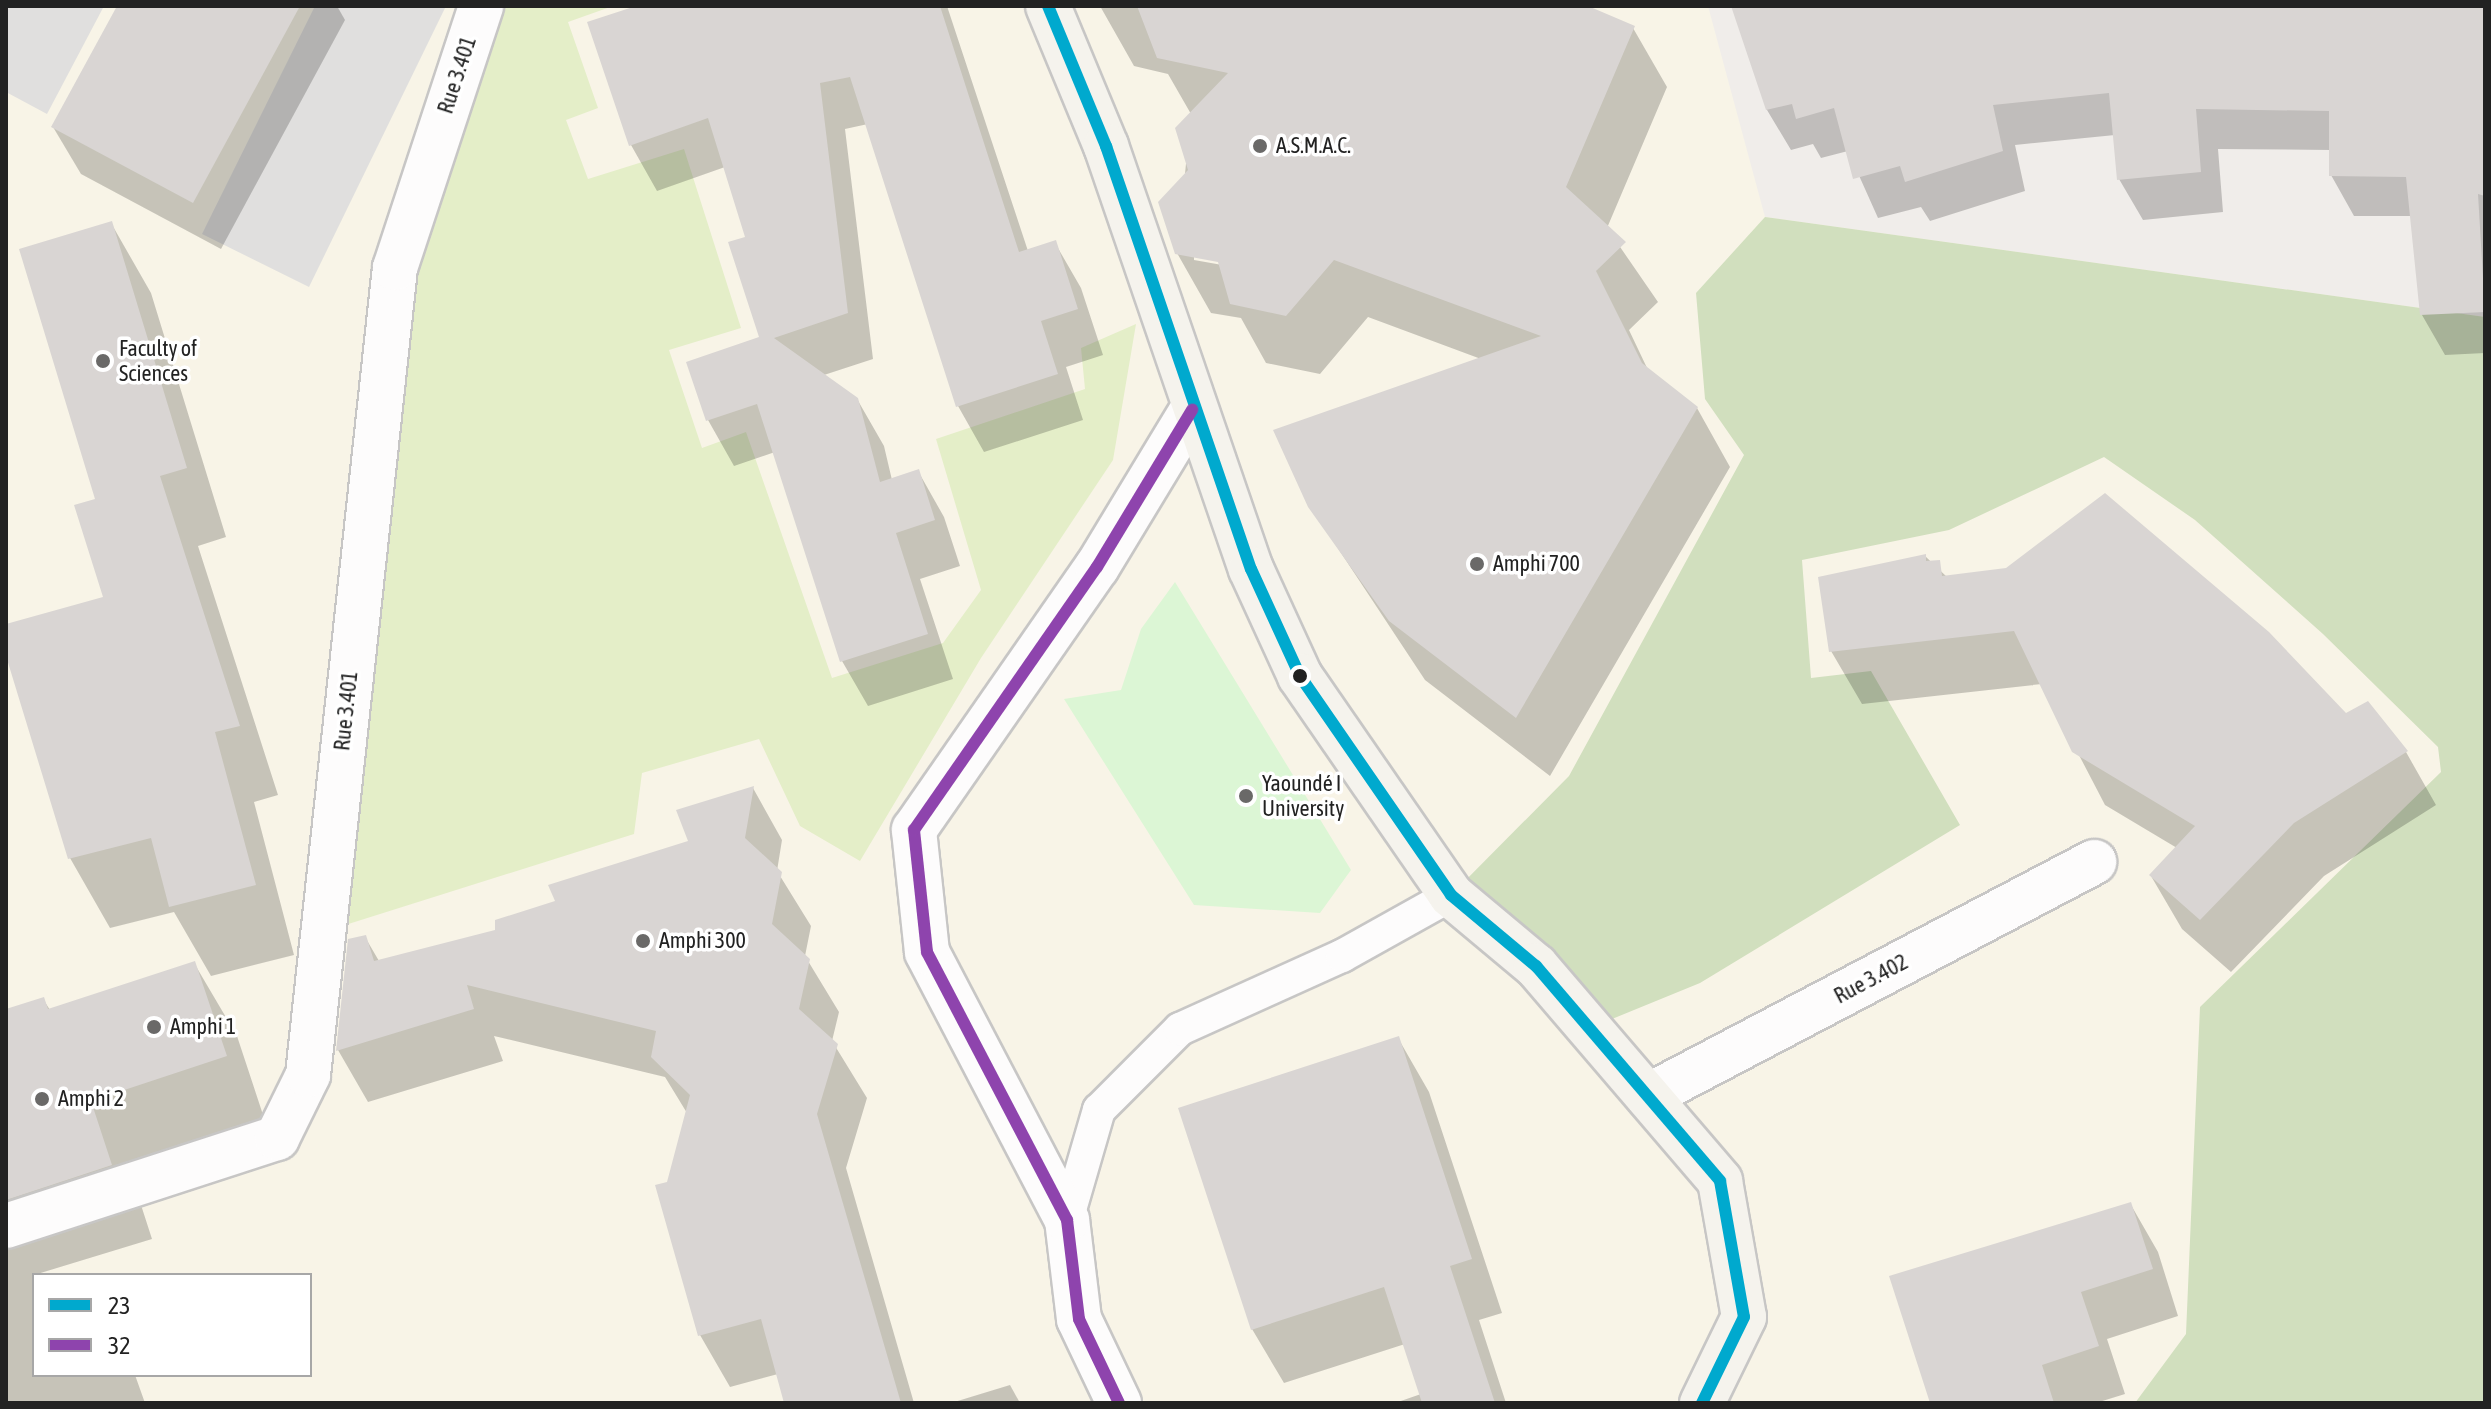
<!DOCTYPE html>
<meta charset="utf-8">
<style>
body{margin:0}
#map{position:relative;width:2491px;height:1409px;overflow:hidden;background:#f0edea;font-family:"Asap Condensed",sans-serif}
div>[style]{position:absolute}
.education>*{inset:0;background:#f8f4e7}
.grass>*{inset:0;background:#e4eec8}
.forest>*{inset:0;background:#d1dfbe}
.park>*{inset:0;background:#dcf6d5}
.parking>*{inset:0;background:#e0dfde}
.shadow>*{inset:0;background:#0003}
.building>*{inset:0;background:#d9d5d3}
.roads{filter:drop-shadow(2px 0 #c7c6c5) drop-shadow(-2px 0 #c7c6c5) drop-shadow(0 2px #c7c6c5) drop-shadow(0 -2px #c7c6c5)}
.lane>*{height:32px;margin:-16px;padding:0 16px;transform-origin:16px;border-radius:16px;background:#fdfcfc}
.street>*{height:44px;margin:-22px;padding:0 22px;transform-origin:22px;border-radius:22px;background:#fdfcfc}
.secondary>*{height:44px;margin:-22px;padding:0 22px;transform-origin:22px;border-radius:22px;background:#f5f3ed}
.bus-1>*{height:12px;margin:-6px;padding:0 6px;transform-origin:6px;border-radius:6px;background:#00a9ce}
.bus-2>*{height:12px;margin:-6px;padding:0 6px;transform-origin:6px;border-radius:6px;background:#8e44ad}
.dots>*{width:22px;height:22px;translate:-50% -50%;box-sizing:border-box;border:4px solid #fff;border-radius:50%}
span{translate:-50% -50%;white-space:nowrap;text-align:center;line-height:1.15;-webkit-text-stroke:7px #fff;paint-order:stroke}
.street-label{font-size:22px;color:#222}
.poi-label{font-size:22px;color:#222}
.left{translate:0 -50%;text-align:left}
.frame{position:absolute;inset:0;border:8px solid #222;pointer-events:none}
.legend{position:absolute;left:32px;top:1273px;width:280px;height:104px;box-sizing:border-box;background:#fff;border:2px solid #a7a7a7;margin:0;padding:10px 14px;list-style:none;font-size:24px;color:#222}
.legend li{display:flex;align-items:center;gap:16px;height:40px}
.legend b{width:40px;border:2px solid #a7a7a7}
</style>
<div id="map">
<div class="education">
<i style="clip-path:polygon(evenodd,6px 6px,1708px 6px,1765px 217px,2485px 317px,2485px 1403px,6px 1403px,6px 6px,34px 1275px,310px 1275px,310px 1375px,34px 1375px,34px 1275px)"></i>
</div>
<div class="grass">
<i style="clip-path:polygon(481px 6px,613px 6px,568px 22px,598px 108px,566px 120px,588px 179px,684px 149px,741px 328px,669px 350px,702px 448px,746px 432px,832px 678px,943px 643px,981px 590px,936px 439px,1085px 389px,1081px 348px,1136px 324px,1113px 460px,981px 658px,860px 861px,800px 826px,759px 739px,642px 773px,634px 834px,323px 932px,395px 268px)"></i>
</div>
<div class="forest">
<i style="clip-path:polygon(1765px 217px,2485px 317px,2485px 1403px,2135px 1403px,2186px 1334px,2200px 1007px,2441px 772px,2438px 747px,2323px 634px,2195px 520px,2104px 457px,1949px 530px,1802px 560px,1811px 678px,1871px 671px,1960px 825px,1700px 983px,1590px 1028px,1451px 895px,1569px 776px,1744px 455px,1705px 399px,1696px 293px)"></i>
</div>
<div class="park">
<i style="clip-path:polygon(1175px 582px,1351px 870px,1320px 913px,1194px 905px,1064px 699px,1121px 690px,1141px 629px)"></i>
</div>
<div class="parking">
<i style="clip-path:polygon(6px 6px,104px 6px,47px 114px,6px 92px)"></i>
<i style="clip-path:polygon(315px 6px,446px 6px,309px 287px,202px 234px)"></i>
</div>
<div class="shadow">
<i style="clip-path:polygon(119px 6px,337px 6px,345px 20px,221px 249px,81px 174px,53px 127px)"></i>
<i style="clip-path:polygon(642px 6px,947px 6px,1028px 251px,1055px 243px,1081px 288px,1103px 355px,1066px 367px,1083px 420px,984px 452px,958px 406px,868px 124px,845px 129px,873px 359px,824px 375px,857px 399px,884px 446px,892px 480px,918px 471px,944px 517px,960px 566px,920px 579px,953px 679px,868px 706px,842px 661px,775px 452px,734px 466px,708px 420px,761px 338px,748px 238px,725px 167px,657px 191px,631px 145px)"></i>
<i style="clip-path:polygon(evenodd,1100px 6px,1582px 6px,1633px 28px,1667px 87px,1607px 228px,1658px 302px,1629px 330px,1648px 370px,1697px 408px,1730px 467px,1550px 776px,1425px 680px,1310px 506px,1481px 359px,1368px 317px,1320px 374px,1266px 363px,1241px 318px,1211px 313px,1177px 253px,1191px 114px,1168px 74px,1134px 66px,1100px 6px,1194px 256px,1228px 262px,1228px 266px,1194px 260px,1194px 256px)"></i>
<i style="clip-path:polygon(1733px 6px,2485px 6px,2485px 353px,2445px 355px,2422px 315px,2412px 216px,2354px 216px,2331px 175px,2331px 150px,2218px 149px,2223px 212px,2143px 220px,2119px 179px,2115px 135px,2015px 145px,2025px 191px,1930px 221px,1921px 207px,1878px 218px,1848px 151px,1821px 158px,1813px 144px,1791px 150px,1767px 110px)"></i>
<i style="clip-path:polygon(111px 223px,151px 293px,226px 537px,198px 546px,278px 795px,254px 802px,294px 955px,211px 976px,174px 912px,110px 928px,70px 858px,6px 647px,6px 626px,105px 598px,98px 500px)"></i>
<i style="clip-path:polygon(1925px 556px,1948px 578px,2346px 716px,2406px 752px,2436px 805px,2324px 876px,2231px 972px,2182px 929px,2151px 876px,2177px 848px,2105px 805px,2042px 684px,1862px 704px,1831px 651px)"></i>
<i style="clip-path:polygon(753px 788px,782px 840px,777px 871px,811px 926px,805px 956px,839px 1012px,832px 1041px,867px 1098px,846px 1168px,914px 1403px,786px 1403px,778px 1374px,730px 1387px,700px 1335px,669px 1184px,687px 1113px,665px 1077px,494px 1036px,503px 1061px,368px 1102px,338px 1050px,365px 937px,379px 961px,497px 931px,691px 842px)"></i>
<i style="clip-path:polygon(194px 963px,237px 1036px,268px 1130px,131px 1174px,152px 1239px,34px 1275px,34px 1375px,135px 1375px,145px 1403px,6px 1403px,6px 1011px,43px 999px,50px 1010px)"></i>
<i style="clip-path:polygon(1398px 1038px,1429px 1092px,1502px 1313px,1479px 1320px,1506px 1403px,1395px 1403px,1421px 1394px,1405px 1344px,1284px 1383px,1252px 1329px)"></i>
<i style="clip-path:polygon(2131px 1205px,2158px 1252px,2178px 1316px,2107px 1339px,2125px 1394px,2096px 1403px,1933px 1403px)"></i>
<i style="clip-path:polygon(1010px 1385px,1020px 1403px,951px 1403px)"></i>
</div>
<div class="building">
<i style="clip-path:polygon(117px 6px,300px 6px,193px 203px,51px 127px)"></i>
<i style="clip-path:polygon(636px 6px,940px 6px,1019px 252px,1056px 240px,1078px 309px,1041px 321px,1058px 374px,956px 407px,850px 77px,820px 83px,848px 313px,774px 338px,858px 398px,880px 482px,919px 469px,935px 520px,896px 533px,928px 634px,840px 662px,757px 404px,706px 421px,686px 362px,759px 337px,728px 242px,745px 237px,708px 118px,629px 146px,587px 22px)"></i>
<i style="clip-path:polygon(1137px 6px,1588px 6px,1635px 26px,1566px 187px,1626px 242px,1596px 271px,1642px 363px,1698px 407px,1516px 718px,1389px 621px,1308px 507px,1273px 430px,1541px 336px,1334px 260px,1286px 316px,1230px 304px,1218px 262px,1175px 254px,1158px 202px,1188px 170px,1175px 128px,1228px 73px,1157px 58px)"></i>
<i style="clip-path:polygon(1731px 6px,2485px 6px,2485px 196px,2478px 194px,2485px 312px,2420px 315px,2406px 177px,2329px 176px,2329px 111px,2196px 109px,2201px 172px,2117px 180px,2109px 93px,1993px 105px,2003px 151px,1905px 182px,1900px 166px,1853px 179px,1834px 108px,1796px 119px,1792px 104px,1766px 110px)"></i>
<i style="clip-path:polygon(112px 221px,187px 468px,160px 476px,240px 726px,215px 732px,256px 885px,169px 907px,151px 838px,68px 859px,6px 656px,6px 624px,103px 597px,74px 505px,95px 499px,19px 249px)"></i>
<i style="clip-path:polygon(2105px 493px,2269px 632px,2346px 713px,2368px 701px,2408px 751px,2294px 823px,2200px 920px,2149px 875px,2195px 826px,2072px 752px,2014px 631px,1829px 652px,1818px 577px,1926px 554px,1926px 561px,1940px 560px,1942px 576px,2006px 568px)"></i>
<i style="clip-path:polygon(754px 786px,745px 838px,782px 872px,772px 924px,810px 959px,799px 1009px,838px 1044px,817px 1114px,901px 1403px,784px 1403px,761px 1319px,698px 1336px,655px 1185px,667px 1182px,690px 1095px,651px 1057px,656px 1031px,467px 985px,474px 1009px,336px 1051px,348px 939px,366px 935px,374px 961px,495px 930px,495px 920px,555px 901px,548px 885px,688px 841px,676px 810px)"></i>
<i style="clip-path:polygon(195px 961px,227px 1056px,91px 1101px,112px 1165px,6px 1200px,6px 1009px,44px 997px,48px 1009px)"></i>
<i style="clip-path:polygon(1399px 1036px,1472px 1259px,1450px 1266px,1495px 1403px,1422px 1403px,1384px 1287px,1251px 1330px,1178px 1108px)"></i>
<i style="clip-path:polygon(2131px 1202px,2153px 1269px,2081px 1292px,2099px 1346px,2042px 1365px,2054px 1403px,1930px 1403px,1889px 1276px)"></i>
</div>
<div class="roads">
<div class="lane">
<i style="left:1067px;top:1220px;width:115px;rotate:-73.8deg"></i>
<i style="left:1099px;top:1110px;width:115px;rotate:-45deg"></i>
<i style="left:1180px;top:1029px;width:178px;rotate:-24.3deg"></i>
<i style="left:1342px;top:956px;width:125px;rotate:-29.2deg"></i>
</div>
<div class="street">
<i style="left:1648px;top:1096px;width:504px;rotate:-27.68deg"></i>
<i style="left:6px;top:1226px;width:285px;rotate:-18deg"></i>
<i style="left:277px;top:1138px;width:70px;rotate:-63.8deg"></i>
<i style="left:308px;top:1075px;width:812px;rotate:-83.85deg"></i>
<i style="left:395px;top:268px;width:276px;rotate:-71.8deg"></i>
<i style="left:1119px;top:1403px;width:93px;rotate:-115.5deg"></i>
<i style="left:1079px;top:1319px;width:100px;rotate:-96.9deg"></i>
<i style="left:1067px;top:1220px;width:302px;rotate:-117.6deg"></i>
<i style="left:927px;top:952px;width:123px;rotate:-96.1deg"></i>
<i style="left:914px;top:830px;width:320px;rotate:-55.2deg"></i>
<i style="left:1097px;top:567px;width:184px;rotate:-58.8deg"></i>
</div>
<div class="secondary">
<i style="left:1048px;top:6px;width:152px;rotate:67.5deg"></i>
<i style="left:1106px;top:146px;width:447px;rotate:71.1deg"></i>
<i style="left:1251px;top:569px;width:118px;rotate:65.4deg"></i>
<i style="left:1300px;top:676px;width:266px;rotate:55.4deg"></i>
<i style="left:1451px;top:895px;width:111px;rotate:39.9deg"></i>
<i style="left:1536px;top:966px;width:283px;rotate:49.4deg"></i>
<i style="left:1720px;top:1181px;width:138px;rotate:80deg"></i>
<i style="left:1744px;top:1317px;width:96px;rotate:116deg"></i>
</div>
</div>
<div class="bus-1">
<i style="left:1048px;top:6px;width:152px;rotate:67.5deg"></i>
<i style="left:1106px;top:146px;width:447px;rotate:71.1deg"></i>
<i style="left:1251px;top:569px;width:118px;rotate:65.4deg"></i>
<i style="left:1300px;top:676px;width:266px;rotate:55.4deg"></i>
<i style="left:1451px;top:895px;width:111px;rotate:39.9deg"></i>
<i style="left:1536px;top:966px;width:283px;rotate:49.4deg"></i>
<i style="left:1720px;top:1181px;width:138px;rotate:80deg"></i>
<i style="left:1744px;top:1317px;width:96px;rotate:116deg"></i>
</div>
<div class="bus-2">
<i style="left:1119px;top:1403px;width:93px;rotate:-115.5deg"></i>
<i style="left:1079px;top:1319px;width:100px;rotate:-96.9deg"></i>
<i style="left:1067px;top:1220px;width:302px;rotate:-117.6deg"></i>
<i style="left:927px;top:952px;width:123px;rotate:-96.1deg"></i>
<i style="left:914px;top:830px;width:320px;rotate:-55.2deg"></i>
<i style="left:1097px;top:567px;width:184px;rotate:-58.8deg"></i>
</div>
<div class="dots">
<i style="left:1260px;top:146px;background:#6a6968"></i>
<i style="left:103px;top:361px;background:#6a6968"></i>
<i style="left:1477px;top:564px;background:#6a6968"></i>
<i style="left:1300px;top:676px;background:#222"></i>
<i style="left:1246px;top:796px;background:#6a6968"></i>
<i style="left:643px;top:941px;background:#6a6968"></i>
<i style="left:154px;top:1027px;background:#6a6968"></i>
<i style="left:42px;top:1099px;background:#6a6968"></i>
</div>
<div class="street-label">
<span style="left:457px;top:75px;rotate:-72deg">Rue 3.401</span>
<span style="left:346px;top:711px;rotate:-84deg">Rue 3.401</span>
<span style="left:1871px;top:979px;rotate:-28deg">Rue 3.402</span>
</div>
<div class="poi-label">
<span class="left" style="left:1276px;top:146px">A.S.M.A.C.</span>
<span class="left" style="left:119px;top:361px">Faculty of<br>Sciences</span>
<span class="left" style="left:1493px;top:564px">Amphi 700</span>
<span class="left" style="left:1262px;top:796px">Yaoundé I<br>University</span>
<span class="left" style="left:659px;top:941px">Amphi 300</span>
<span class="left" style="left:170px;top:1027px">Amphi 1</span>
<span class="left" style="left:58px;top:1099px">Amphi 2</span>
</div>
<div class="frame"></div>
<ul class="legend">
<li><b style="height:10px;background:#00a9ce"></b>23</li>
<li><b style="height:10px;background:#8e44ad"></b>32</li>
</ul>
</div>
